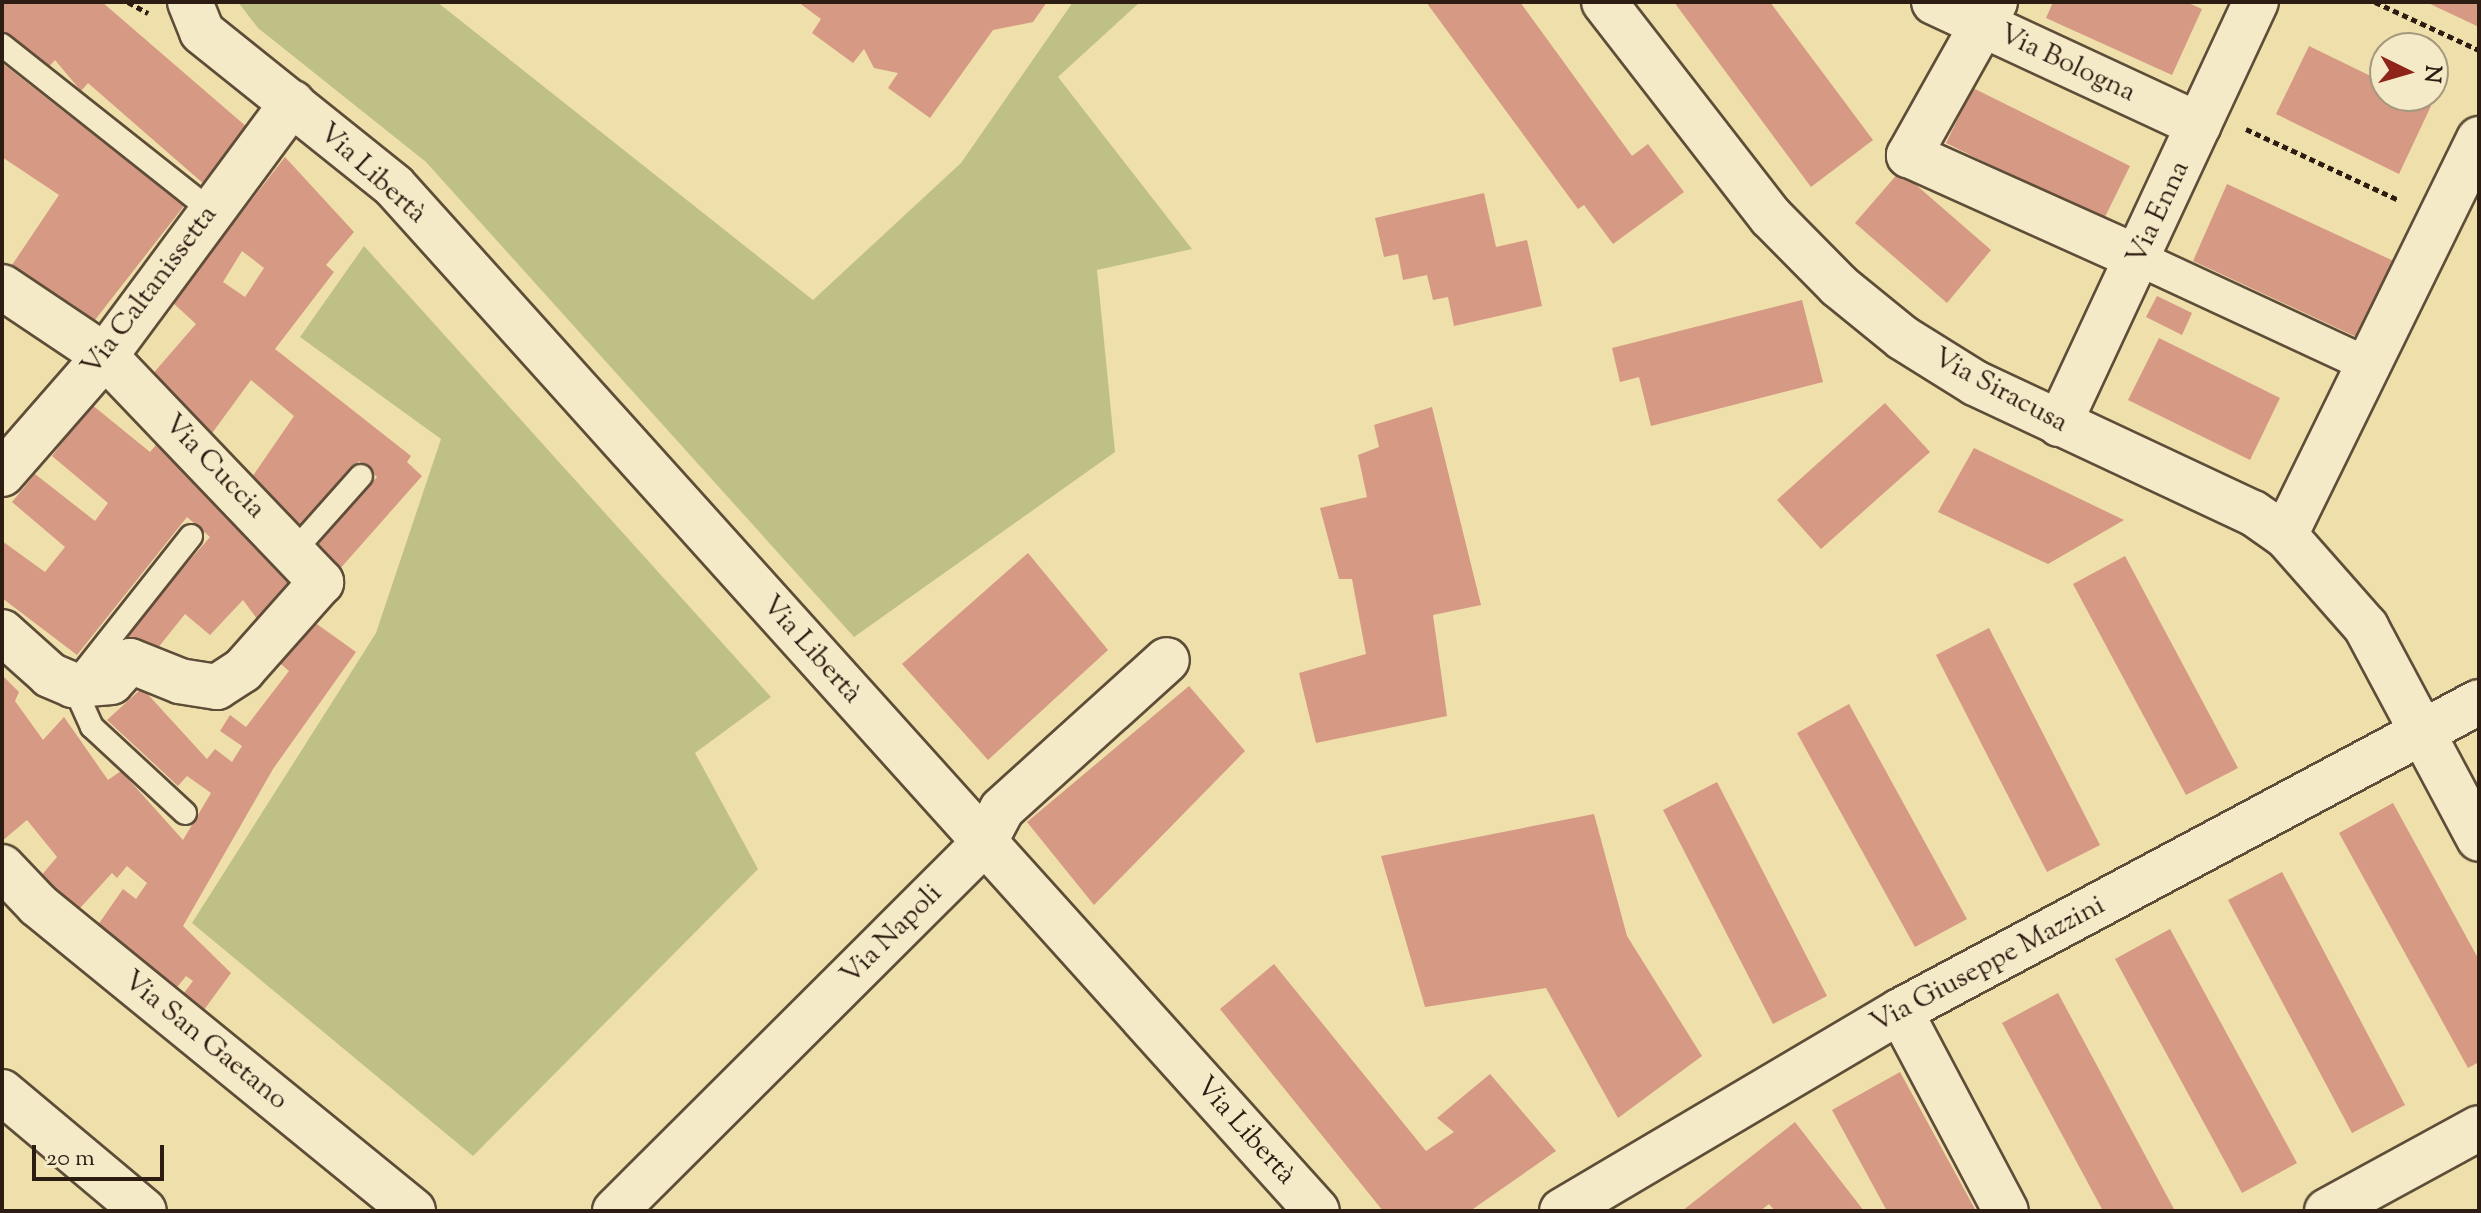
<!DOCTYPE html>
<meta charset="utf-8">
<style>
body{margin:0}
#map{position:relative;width:2481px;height:1213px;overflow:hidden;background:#efdfab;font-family:"Sorts Mill Goudy",serif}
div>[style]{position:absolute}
.green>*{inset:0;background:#bec086}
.building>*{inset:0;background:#d69984}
.path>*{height:5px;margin-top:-2.5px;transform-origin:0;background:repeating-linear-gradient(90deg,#2d1c12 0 6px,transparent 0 10px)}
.roads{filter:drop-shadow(2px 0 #5e4d38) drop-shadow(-2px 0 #5e4d38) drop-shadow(0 2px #5e4d38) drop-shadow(0 -2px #5e4d38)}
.service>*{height:22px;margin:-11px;padding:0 11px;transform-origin:11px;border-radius:11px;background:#f5eac8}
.pedestrian>*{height:34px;margin:-17px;padding:0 17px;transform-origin:17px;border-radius:17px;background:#f5eac8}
.minor>*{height:44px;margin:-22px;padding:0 22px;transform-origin:22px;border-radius:22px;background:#f5eac8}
span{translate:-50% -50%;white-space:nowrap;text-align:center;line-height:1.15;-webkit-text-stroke:6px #f5eac8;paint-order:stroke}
.street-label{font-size:28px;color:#2d1c12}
.frame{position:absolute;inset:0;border:4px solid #2d1c12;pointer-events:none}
.north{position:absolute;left:2369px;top:32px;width:80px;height:80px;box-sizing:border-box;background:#f5eac8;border:2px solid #a5987f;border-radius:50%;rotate:95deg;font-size:22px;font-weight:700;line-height:32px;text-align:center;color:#2d1c12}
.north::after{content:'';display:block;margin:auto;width:28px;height:36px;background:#8f2418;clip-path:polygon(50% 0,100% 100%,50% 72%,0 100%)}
.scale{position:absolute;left:32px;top:1145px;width:132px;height:36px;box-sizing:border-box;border:4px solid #2d1c12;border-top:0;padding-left:10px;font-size:24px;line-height:28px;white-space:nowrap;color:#2d1c12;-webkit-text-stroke:6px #f5eac8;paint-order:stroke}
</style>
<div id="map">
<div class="green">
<i style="clip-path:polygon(238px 2px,437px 2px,813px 300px,961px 163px,1073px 2px,1140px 2px,1058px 77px,1192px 249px,1097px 270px,1115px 452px,854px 637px,426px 162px,258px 28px)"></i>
<i style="clip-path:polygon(364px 246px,771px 697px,695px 753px,758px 869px,473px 1156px,192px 923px,376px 633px,441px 439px,300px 337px)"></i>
</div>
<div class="building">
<i style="clip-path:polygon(2px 2px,102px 2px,248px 128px,205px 185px,88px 83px,81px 91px,55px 60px,46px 70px,2px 35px)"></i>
<i style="clip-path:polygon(798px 2px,1047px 2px,1033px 22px,993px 30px,930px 118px,888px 88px,898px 73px,874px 68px,864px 49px,853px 63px,812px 33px,821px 19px)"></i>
<i style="clip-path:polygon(1426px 2px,1520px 2px,1632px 156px,1648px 144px,1684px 192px,1613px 244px,1584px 205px,1578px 209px)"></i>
<i style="clip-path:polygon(1674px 2px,1770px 2px,1873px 140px,1811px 187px)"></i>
<i style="clip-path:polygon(2053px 2px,2186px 2px,2202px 9px,2172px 75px,2046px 18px)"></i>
<i style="clip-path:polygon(2426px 2px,2479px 2px,2479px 27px)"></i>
<i style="clip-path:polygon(2309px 46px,2385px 83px,2385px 96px,2411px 96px,2431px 106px,2399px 174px,2276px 114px)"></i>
<i style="clip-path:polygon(2px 63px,184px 206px,91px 325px,8px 271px,59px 195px,2px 157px)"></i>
<i style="clip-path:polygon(1973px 88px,2130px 166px,2103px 221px,1946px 143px)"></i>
<i style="clip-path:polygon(evenodd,285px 157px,354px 232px,326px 265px,334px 272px,275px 349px,411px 456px,407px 462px,422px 476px,331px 579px,306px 552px,377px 477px,359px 461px,298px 532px,250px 480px,294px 416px,251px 380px,210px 436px,150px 377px,196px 324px,172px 302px,285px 157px,242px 251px,264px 268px,245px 297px,223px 282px,242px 251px)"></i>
<i style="clip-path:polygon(1900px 171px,1991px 250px,1947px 303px,1855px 223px)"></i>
<i style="clip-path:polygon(2227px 184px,2398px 263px,2363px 340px,2193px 261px)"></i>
<i style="clip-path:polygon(1484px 193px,1496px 247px,1527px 240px,1542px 306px,1454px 326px,1448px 297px,1433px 300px,1427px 275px,1403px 280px,1398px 254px,1384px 257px,1375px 218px)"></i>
<i style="clip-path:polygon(2157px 296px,2192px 313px,2182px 335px,2146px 317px)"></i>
<i style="clip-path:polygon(1802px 300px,1823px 382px,1651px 426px,1639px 377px,1620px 382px,1612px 348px)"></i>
<i style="clip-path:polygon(2159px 338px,2280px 398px,2250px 460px,2128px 400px)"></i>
<i style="clip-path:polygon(1885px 403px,1930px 452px,1821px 549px,1777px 500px)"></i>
<i style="clip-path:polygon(91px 404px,150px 452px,160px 440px,301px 584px,266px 631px,243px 600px,210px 635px,185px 614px,149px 659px,122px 638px,210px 537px,187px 517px,77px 655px,2px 598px,2px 541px,45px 572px,65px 547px,12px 502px,35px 474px,95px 521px,108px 503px,52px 456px)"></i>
<i style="clip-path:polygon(1432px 407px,1481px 605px,1433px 615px,1447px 716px,1316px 743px,1299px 673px,1366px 654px,1352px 579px,1339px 579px,1320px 508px,1367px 497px,1358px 455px,1379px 447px,1374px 425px)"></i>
<i style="clip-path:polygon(1974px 448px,2124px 520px,2048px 564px,1938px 512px)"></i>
<i style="clip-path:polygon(1028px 553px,1108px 650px,988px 760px,902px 664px)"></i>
<i style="clip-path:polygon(2125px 556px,2238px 768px,2186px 795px,2073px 584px)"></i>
<i style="clip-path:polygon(307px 617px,356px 652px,273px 769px,183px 926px,231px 973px,198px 1018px,177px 1002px,193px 981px,186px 976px,170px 996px,93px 932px,123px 889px,136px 899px,147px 883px,127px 866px,117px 878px,112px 873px,71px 918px,34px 884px,57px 857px,27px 820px,2px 841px,2px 675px,19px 692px,15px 701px,43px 740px,64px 717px,108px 780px,121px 771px,183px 840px,211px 793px,187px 776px,178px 786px,107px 720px,142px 688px,207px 759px,215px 749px,232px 762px,242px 746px,220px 731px,230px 715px,246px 727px,289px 671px,275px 659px)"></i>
<i style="clip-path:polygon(1989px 628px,2100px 845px,2047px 872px,1936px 655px)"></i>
<i style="clip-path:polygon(1189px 686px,1245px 751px,1094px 905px,1027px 822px)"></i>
<i style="clip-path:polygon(1849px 704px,1967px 919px,1915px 947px,1797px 733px)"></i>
<i style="clip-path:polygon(1717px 782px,1827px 996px,1773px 1024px,1663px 810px)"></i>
<i style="clip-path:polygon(2393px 803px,2479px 960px,2479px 1062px,2468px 1068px,2339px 833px)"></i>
<i style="clip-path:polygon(1594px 814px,1627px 936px,1702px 1056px,1618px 1118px,1546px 988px,1425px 1007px,1381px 856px)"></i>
<i style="clip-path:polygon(2282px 872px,2405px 1105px,2352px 1133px,2228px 900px)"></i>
<i style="clip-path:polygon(2170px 929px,2297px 1163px,2242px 1193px,2115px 959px)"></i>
<i style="clip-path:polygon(1274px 964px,1426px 1151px,1454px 1132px,1437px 1118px,1490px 1074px,1556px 1151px,1470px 1211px,1383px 1211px,1220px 1009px)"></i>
<i style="clip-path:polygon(2058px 993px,2175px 1211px,2103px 1211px,2002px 1023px)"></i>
<i style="clip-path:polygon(1900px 1072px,1976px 1211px,1887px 1211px,1832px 1110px)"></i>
<i style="clip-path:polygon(1795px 1122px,1864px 1211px,1775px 1211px,1769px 1204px,1760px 1211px,1682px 1211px)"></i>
</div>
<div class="path">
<i style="left:128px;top:2px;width:23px;rotate:29deg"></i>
<i style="left:2375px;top:2px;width:115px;rotate:24.8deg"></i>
<i style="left:2246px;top:129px;width:169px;rotate:24.9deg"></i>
</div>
<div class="roads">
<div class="service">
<i style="left:2px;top:45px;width:265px;rotate:38.4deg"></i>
<i style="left:295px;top:550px;width:99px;rotate:-48.3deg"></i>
<i style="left:185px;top:813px;width:127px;rotate:-137.2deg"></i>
<i style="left:92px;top:727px;width:46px;rotate:-114.3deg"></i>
<i style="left:73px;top:685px;width:190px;rotate:-51.6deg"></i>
</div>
<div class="pedestrian">
<i style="left:2138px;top:258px;width:254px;rotate:24.9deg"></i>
</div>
<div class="minor">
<i style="left:190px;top:2px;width:32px;rotate:68deg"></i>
<i style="left:202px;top:32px;width:246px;rotate:38.7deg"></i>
<i style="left:394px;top:186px;width:1379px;rotate:48deg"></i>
<i style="left:1604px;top:2px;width:272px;rotate:52.2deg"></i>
<i style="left:1771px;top:217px;width:97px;rotate:45.4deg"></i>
<i style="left:1839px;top:286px;width:82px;rotate:39.1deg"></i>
<i style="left:1903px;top:338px;width:85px;rotate:32deg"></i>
<i style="left:1975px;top:383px;width:307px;rotate:25.1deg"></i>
<i style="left:2253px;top:513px;width:39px;rotate:35deg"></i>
<i style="left:2285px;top:535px;width:123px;rotate:48.6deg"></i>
<i style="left:2366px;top:627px;width:240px;rotate:61.9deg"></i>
<i style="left:1934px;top:2px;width:292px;rotate:24.9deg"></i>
<i style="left:1995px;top:2px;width:176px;rotate:119.3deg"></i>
<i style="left:1909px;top:155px;width:251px;rotate:24.2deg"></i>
<i style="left:2px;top:287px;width:124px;rotate:33.8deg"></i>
<i style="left:105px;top:356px;width:313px;rotate:46.3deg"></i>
<i style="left:321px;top:582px;width:118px;rotate:131.6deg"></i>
<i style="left:243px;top:670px;width:31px;rotate:147deg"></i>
<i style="left:217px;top:687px;width:37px;rotate:-171deg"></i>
<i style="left:180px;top:681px;width:54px;rotate:-158.2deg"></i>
<i style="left:130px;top:661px;width:28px;rotate:132deg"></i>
<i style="left:111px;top:682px;width:38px;rotate:175deg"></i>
<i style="left:73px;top:685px;width:25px;rotate:-157deg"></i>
<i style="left:50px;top:675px;width:64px;rotate:-138.1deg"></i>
<i style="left:2059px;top:424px;width:466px;rotate:-65deg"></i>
<i style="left:2px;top:474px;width:157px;rotate:-48.9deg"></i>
<i style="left:105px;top:356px;width:315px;rotate:-53.5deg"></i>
<i style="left:2285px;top:535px;width:441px;rotate:-63.9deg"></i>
<i style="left:2px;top:867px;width:52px;rotate:46.5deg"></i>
<i style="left:38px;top:905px;width:484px;rotate:39.2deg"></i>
<i style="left:1900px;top:1011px;width:226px;rotate:62.1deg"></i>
<i style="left:2px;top:1092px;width:185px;rotate:40deg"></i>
<i style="left:615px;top:1211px;width:521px;rotate:-44.92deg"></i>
<i style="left:984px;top:843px;width:38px;rotate:-62deg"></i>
<i style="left:1002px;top:809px;width:222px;rotate:-42.1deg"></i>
<i style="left:1562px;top:1211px;width:393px;rotate:-30.6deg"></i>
<i style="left:1900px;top:1011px;width:656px;rotate:-28.09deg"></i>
<i style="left:2327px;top:1211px;width:173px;rotate:-28.6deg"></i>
</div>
</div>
<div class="street-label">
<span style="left:2067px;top:64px;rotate:25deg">Via Bologna</span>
<span style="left:372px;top:174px;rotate:42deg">Via Libertà</span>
<span style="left:2159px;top:213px;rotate:-65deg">Via Enna</span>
<span style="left:150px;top:291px;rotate:-53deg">Via Caltanissetta</span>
<span style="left:2000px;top:391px;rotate:28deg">Via Siracusa</span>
<span style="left:214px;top:467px;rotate:46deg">Via Cuccia</span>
<span style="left:811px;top:650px;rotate:48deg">Via Libertà</span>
<span style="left:892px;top:935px;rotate:-45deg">Via Napoli</span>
<span style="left:1988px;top:965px;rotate:-28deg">Via Giuseppe Mazzini</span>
<span style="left:205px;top:1041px;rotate:39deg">Via San Gaetano</span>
<span style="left:1245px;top:1131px;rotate:48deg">Via Libertà</span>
</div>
<div class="frame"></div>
<div class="north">N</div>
<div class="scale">20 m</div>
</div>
